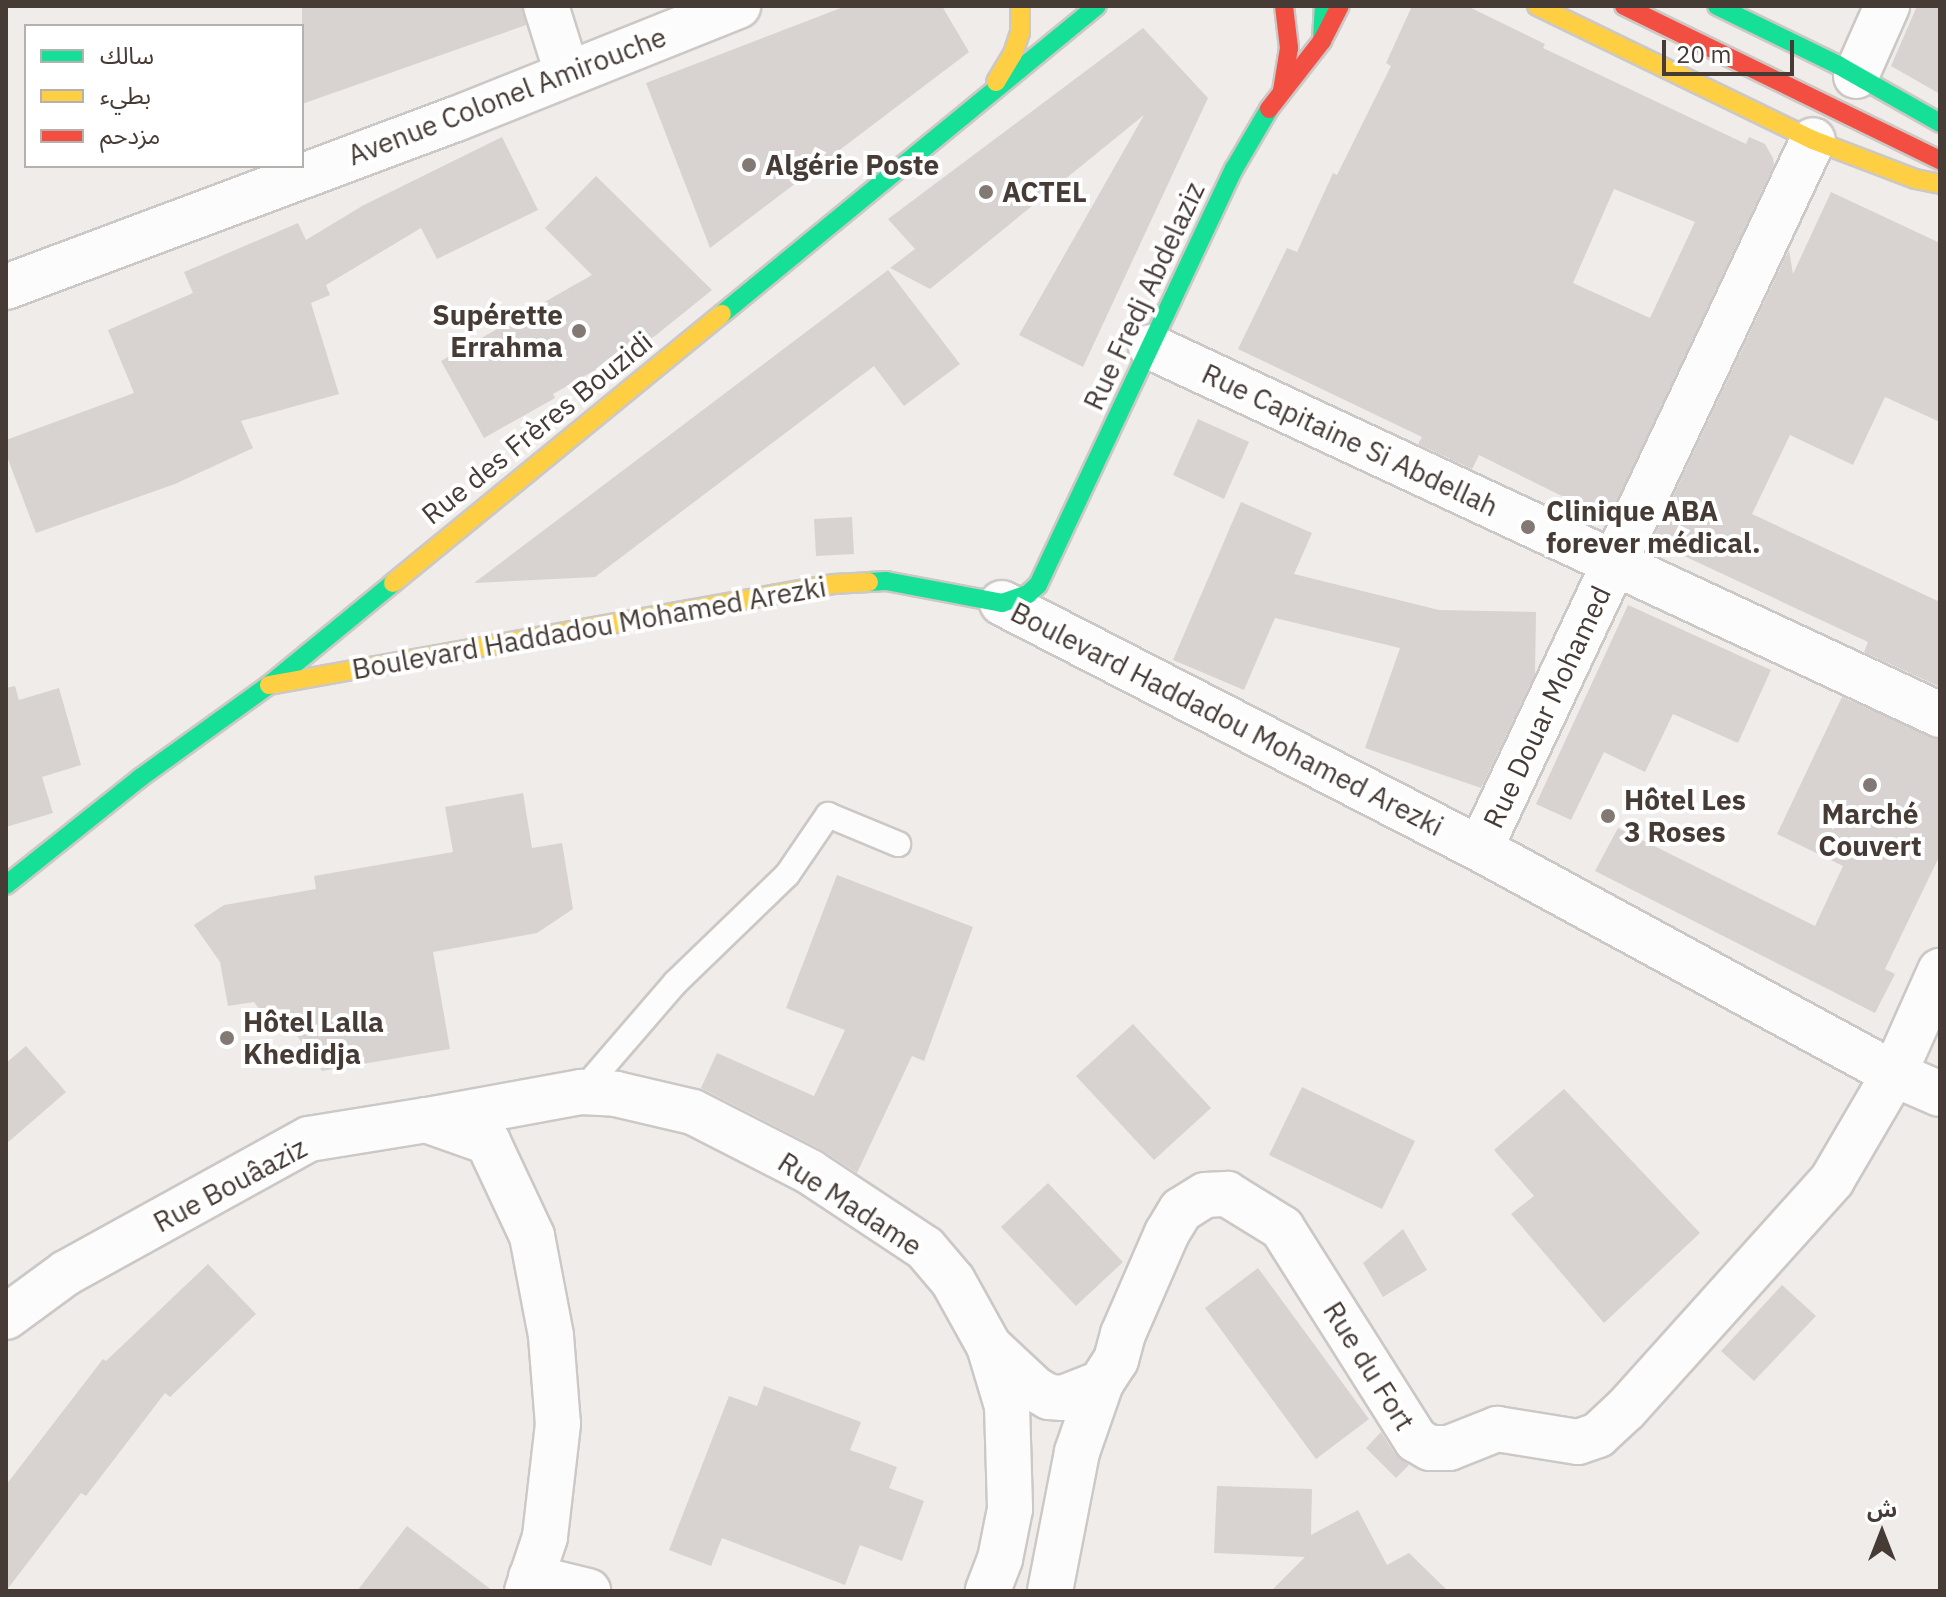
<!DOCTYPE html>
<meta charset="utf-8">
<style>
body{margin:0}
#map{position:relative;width:1946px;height:1597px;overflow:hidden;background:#f0ece9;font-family:"IBM Plex Sans","Noto Sans Arabic",sans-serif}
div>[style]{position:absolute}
.building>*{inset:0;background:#d8d3d0}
.roads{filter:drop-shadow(2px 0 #ccc8c5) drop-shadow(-2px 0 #ccc8c5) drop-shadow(0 2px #ccc8c5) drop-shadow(0 -2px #ccc8c5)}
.lane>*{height:24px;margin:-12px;padding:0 12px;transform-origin:12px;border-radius:12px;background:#fdfcfc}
.street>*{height:44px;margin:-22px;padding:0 22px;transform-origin:22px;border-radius:22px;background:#fdfcfc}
.fast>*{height:18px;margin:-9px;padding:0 9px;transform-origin:9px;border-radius:9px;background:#16e098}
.slow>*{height:18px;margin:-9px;padding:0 9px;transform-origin:9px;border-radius:9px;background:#ffcf43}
.jam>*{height:18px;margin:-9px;padding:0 9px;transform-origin:9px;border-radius:9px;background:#f24e42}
.dots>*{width:22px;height:22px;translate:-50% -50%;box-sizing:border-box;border:4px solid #fff;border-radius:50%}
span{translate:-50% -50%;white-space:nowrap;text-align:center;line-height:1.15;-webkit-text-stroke:8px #fff;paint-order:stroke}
.street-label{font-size:28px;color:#463b35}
.poi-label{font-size:28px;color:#463b35;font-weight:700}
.left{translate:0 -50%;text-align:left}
.right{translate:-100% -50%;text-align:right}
.frame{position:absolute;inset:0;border:8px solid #463b35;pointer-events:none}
.legend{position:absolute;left:24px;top:24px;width:280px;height:144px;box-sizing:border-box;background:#fff;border:2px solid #b5b1ae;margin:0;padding:10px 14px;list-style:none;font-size:24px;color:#463b35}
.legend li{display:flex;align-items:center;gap:16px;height:40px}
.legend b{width:40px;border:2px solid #b5b1ae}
.north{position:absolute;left:1842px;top:1493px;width:80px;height:80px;-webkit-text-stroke:6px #fff;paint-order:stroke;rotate:0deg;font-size:22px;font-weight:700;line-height:32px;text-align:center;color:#463b35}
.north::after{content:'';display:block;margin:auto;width:28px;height:36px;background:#463b35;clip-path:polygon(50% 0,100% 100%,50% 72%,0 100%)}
.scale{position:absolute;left:1662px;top:40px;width:132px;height:36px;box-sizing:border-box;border:4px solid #463b35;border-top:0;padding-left:10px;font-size:24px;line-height:28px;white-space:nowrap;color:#463b35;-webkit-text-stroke:6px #fff;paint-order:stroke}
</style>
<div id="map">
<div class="building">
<i style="clip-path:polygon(302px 6px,522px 6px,526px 25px,302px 104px)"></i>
<i style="clip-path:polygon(846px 6px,942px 6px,969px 52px,710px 248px,646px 83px)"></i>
<i style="clip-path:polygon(evenodd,1412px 6px,1467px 6px,1545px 44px,1543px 48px,1746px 144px,1749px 137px,1765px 144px,1773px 158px,1774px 165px,1608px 519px,1479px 455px,1472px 469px,1418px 444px,1422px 437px,1238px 349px,1287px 248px,1297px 252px,1333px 173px,1337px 175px,1391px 66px,1386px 63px,1412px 6px,1614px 189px,1695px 222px,1650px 318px,1573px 283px,1614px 189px)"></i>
<i style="clip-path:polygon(1917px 6px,1940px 6px,1940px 94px,1891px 66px)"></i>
<i style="clip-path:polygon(1143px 28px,1208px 98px,1083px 367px,1019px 335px,1144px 115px,930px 289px,890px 268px,915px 249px,888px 219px)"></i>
<i style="clip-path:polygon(502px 137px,538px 210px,437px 259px,421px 228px,326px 285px,330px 295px,311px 303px,339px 394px,241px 421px,253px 448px,175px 484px,36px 533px,6px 454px,6px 440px,134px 393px,108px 330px,193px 293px,184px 272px,298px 223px,306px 240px,362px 206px)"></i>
<i style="clip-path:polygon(596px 176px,712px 290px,655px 336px,553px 394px,555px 398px,484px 438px,441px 361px,592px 275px,545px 228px)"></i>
<i style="clip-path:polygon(1831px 192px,1940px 243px,1940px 422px,1885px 397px,1853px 465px,1790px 435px,1752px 514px,1940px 602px,1940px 687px,1864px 652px,1868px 642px,1652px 541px,1789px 250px,1793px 274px)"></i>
<i style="clip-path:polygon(888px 270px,960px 364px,904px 406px,874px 366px,595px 577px,474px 583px)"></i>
<i style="clip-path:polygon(1198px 419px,1249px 442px,1224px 499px,1173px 475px)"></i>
<i style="clip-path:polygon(1241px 502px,1312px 533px,1294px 574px,1439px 610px,1536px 612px,1535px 674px,1481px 788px,1365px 748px,1400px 648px,1275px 618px,1244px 690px,1173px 660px)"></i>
<i style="clip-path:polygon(852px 517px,854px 554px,816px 556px,814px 519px)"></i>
<i style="clip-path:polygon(1628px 605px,1771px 670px,1738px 743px,1673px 714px,1645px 772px,1604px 752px,1571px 820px,1536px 804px)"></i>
<i style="clip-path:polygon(15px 686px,19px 700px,59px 688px,81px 765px,42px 777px,53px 813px,6px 827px,6px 688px)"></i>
<i style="clip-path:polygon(1842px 697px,1940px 740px,1940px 855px,1885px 969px,1895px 974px,1875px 1013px,1595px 871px,1618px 828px,1815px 926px,1843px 866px,1777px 834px)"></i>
<i style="clip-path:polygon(523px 793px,532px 848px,562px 843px,573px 909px,537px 933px,433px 952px,450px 1049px,322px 1071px,293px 1030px,276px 1033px,254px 1002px,228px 1006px,220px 962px,194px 925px,224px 905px,316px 889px,314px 876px,453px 852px,445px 807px)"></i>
<i style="clip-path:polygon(837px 875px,973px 927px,924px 1061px,912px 1056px,857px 1173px,822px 1150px,701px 1088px,717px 1053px,814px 1096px,845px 1030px,786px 1008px)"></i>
<i style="clip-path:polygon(1133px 1024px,1211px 1108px,1154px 1160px,1076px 1076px)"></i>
<i style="clip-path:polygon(26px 1046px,66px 1092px,6px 1144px,6px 1063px)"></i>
<i style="clip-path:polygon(1302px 1087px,1415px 1141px,1382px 1209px,1269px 1155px)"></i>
<i style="clip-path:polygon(1564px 1089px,1700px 1233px,1604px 1323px,1511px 1214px,1534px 1196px,1494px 1150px)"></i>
<i style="clip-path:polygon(1048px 1183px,1123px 1262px,1076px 1306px,1001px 1227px)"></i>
<i style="clip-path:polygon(1403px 1229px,1427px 1270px,1383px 1297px,1363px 1263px)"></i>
<i style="clip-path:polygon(208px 1264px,256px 1314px,170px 1397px,165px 1393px,86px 1496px,81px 1493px,6px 1591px,6px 1485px,103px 1359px,106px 1361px)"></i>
<i style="clip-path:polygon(1258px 1268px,1369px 1419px,1316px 1459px,1205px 1308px)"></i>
<i style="clip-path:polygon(1782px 1285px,1816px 1316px,1754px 1381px,1721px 1351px)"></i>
<i style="clip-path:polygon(764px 1386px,861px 1422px,850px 1450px,897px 1467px,889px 1488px,924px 1501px,902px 1561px,860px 1545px,845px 1585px,722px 1538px,711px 1566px,669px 1550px,729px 1396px,757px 1406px)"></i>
<i style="clip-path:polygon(1381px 1432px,1395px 1454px,1409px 1465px,1396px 1478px,1366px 1448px)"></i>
<i style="clip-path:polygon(1217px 1486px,1312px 1489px,1311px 1535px,1358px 1510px,1387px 1565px,1409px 1553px,1448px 1591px,1271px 1591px,1305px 1557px,1214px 1553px)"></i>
<i style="clip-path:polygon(407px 1526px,493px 1591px,357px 1591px)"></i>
</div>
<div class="roads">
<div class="lane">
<i style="left:581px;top:1092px;width:144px;rotate:-49.2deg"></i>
<i style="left:675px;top:983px;width:156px;rotate:-44deg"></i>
<i style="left:787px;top:875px;width:73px;rotate:-55.7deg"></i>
<i style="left:828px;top:815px;width:76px;rotate:22.5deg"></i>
</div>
<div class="street">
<i style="left:546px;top:6px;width:70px;rotate:72.6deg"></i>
<i style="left:1856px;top:76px;width:77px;rotate:-66.1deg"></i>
<i style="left:6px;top:287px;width:480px;rotate:-20.5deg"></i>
<i style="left:456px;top:119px;width:304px;rotate:-21.8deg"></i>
<i style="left:1151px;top:347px;width:871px;rotate:25deg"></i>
<i style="left:1002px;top:603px;width:538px;rotate:27.23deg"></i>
<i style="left:1480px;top:849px;width:471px;rotate:28.5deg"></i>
<i style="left:1894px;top:1074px;width:50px;rotate:23.5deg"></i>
<i style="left:1480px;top:849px;width:783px;rotate:-64.84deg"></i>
<i style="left:428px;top:1120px;width:156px;rotate:-10.4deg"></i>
<i style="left:581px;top:1092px;width:35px;rotate:3deg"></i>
<i style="left:616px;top:1094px;width:79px;rotate:13.2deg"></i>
<i style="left:693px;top:1112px;width:131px;rotate:27.1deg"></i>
<i style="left:810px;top:1172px;width:138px;rotate:33.5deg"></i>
<i style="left:925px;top:1248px;width:43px;rotate:49.7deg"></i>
<i style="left:953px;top:1281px;width:74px;rotate:61deg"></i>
<i style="left:989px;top:1346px;width:63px;rotate:73.3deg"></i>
<i style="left:1007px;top:1406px;width:103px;rotate:88.3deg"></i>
<i style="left:1010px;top:1509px;width:51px;rotate:101.3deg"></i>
<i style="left:1000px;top:1559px;width:34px;rotate:111deg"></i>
<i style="left:6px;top:1317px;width:74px;rotate:-36.3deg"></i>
<i style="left:66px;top:1273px;width:277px;rotate:-28.9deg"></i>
<i style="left:309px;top:1139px;width:119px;rotate:-9.2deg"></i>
<i style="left:426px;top:1120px;width:66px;rotate:19.5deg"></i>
<i style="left:488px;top:1142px;width:104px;rotate:64.9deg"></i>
<i style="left:532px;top:1236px;width:102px;rotate:79.2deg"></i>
<i style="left:551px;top:1336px;width:88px;rotate:85.5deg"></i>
<i style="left:558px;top:1424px;width:114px;rotate:96.6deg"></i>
<i style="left:545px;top:1537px;width:57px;rotate:108.4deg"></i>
<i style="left:989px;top:1346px;width:63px;rotate:43.1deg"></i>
<i style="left:1035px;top:1389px;width:16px;rotate:30deg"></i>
<i style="left:1049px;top:1397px;width:14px;rotate:4deg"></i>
<i style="left:1063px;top:1398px;width:41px;rotate:-21.5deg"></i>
<i style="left:1101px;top:1383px;width:27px;rotate:-57deg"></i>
<i style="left:1116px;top:1360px;width:27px;rotate:-75deg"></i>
<i style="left:1123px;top:1334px;width:110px;rotate:-66.5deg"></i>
<i style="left:1167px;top:1233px;width:27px;rotate:-59deg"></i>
<i style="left:1181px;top:1210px;width:28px;rotate:-32deg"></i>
<i style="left:1205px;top:1195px;width:22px;rotate:-3deg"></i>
<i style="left:1227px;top:1194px;width:65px;rotate:31.7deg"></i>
<i style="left:1282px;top:1228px;width:251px;rotate:57.7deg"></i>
<i style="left:1416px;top:1440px;width:16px;rotate:30deg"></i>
<i style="left:1430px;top:1448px;width:19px"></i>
<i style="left:1449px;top:1448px;width:52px;rotate:-21.6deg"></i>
<i style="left:1497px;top:1429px;width:82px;rotate:9.1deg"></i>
<i style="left:1578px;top:1442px;width:21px;rotate:-19deg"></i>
<i style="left:1598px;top:1435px;width:38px;rotate:-43deg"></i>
<i style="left:1626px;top:1409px;width:308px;rotate:-48deg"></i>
<i style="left:1832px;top:1180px;width:123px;rotate:-59.7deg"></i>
<i style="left:1894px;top:1074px;width:113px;rotate:-65.9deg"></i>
<i style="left:531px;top:1577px;width:59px;rotate:13.8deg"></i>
<i style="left:1050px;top:1591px;width:142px;rotate:-79deg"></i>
<i style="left:1077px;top:1452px;width:73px;rotate:-70.8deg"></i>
</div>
<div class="fast">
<i style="left:1717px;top:6px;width:135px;rotate:26deg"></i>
<i style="left:1838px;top:65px;width:117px;rotate:29.6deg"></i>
<i style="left:1322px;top:41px;width:35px;rotate:-87deg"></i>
<i style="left:722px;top:314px;width:485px;rotate:-39.4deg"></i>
<i style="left:869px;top:582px;width:17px;rotate:-3deg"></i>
<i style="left:886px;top:581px;width:118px;rotate:10.7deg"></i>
<i style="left:1002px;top:603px;width:28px;rotate:-19deg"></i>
<i style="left:1028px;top:594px;width:13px;rotate:-42deg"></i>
<i style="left:1038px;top:585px;width:460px;rotate:-64.8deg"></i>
<i style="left:1234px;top:169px;width:69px;rotate:-59.7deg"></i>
<i style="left:6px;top:885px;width:171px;rotate:-38.6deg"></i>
<i style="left:140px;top:778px;width:159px;rotate:-35.8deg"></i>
<i style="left:269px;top:685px;width:161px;rotate:-39.4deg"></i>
</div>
<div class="slow">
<i style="left:1537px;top:6px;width:307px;rotate:25.9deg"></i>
<i style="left:1813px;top:140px;width:109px;rotate:20.9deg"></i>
<i style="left:1915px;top:179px;width:25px;rotate:11deg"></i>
<i style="left:996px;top:82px;width:33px;rotate:-59deg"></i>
<i style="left:1013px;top:54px;width:22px;rotate:-72deg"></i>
<i style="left:1020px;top:33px;width:27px;rotate:-90deg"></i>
<i style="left:393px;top:583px;width:425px;rotate:-39.3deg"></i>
<i style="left:269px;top:685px;width:573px;rotate:-10.15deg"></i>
<i style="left:833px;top:584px;width:36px;rotate:-3deg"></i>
</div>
<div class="jam">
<i style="left:1624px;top:6px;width:352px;rotate:26deg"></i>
<i style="left:1282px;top:91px;width:44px;rotate:-80.8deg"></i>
<i style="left:1289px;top:48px;width:42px;rotate:-96.8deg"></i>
<i style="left:1269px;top:109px;width:86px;rotate:-52.1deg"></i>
<i style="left:1322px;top:41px;width:39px;rotate:-63deg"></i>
</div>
</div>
<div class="dots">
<i style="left:749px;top:165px;background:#827974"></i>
<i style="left:986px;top:192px;background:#827974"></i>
<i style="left:579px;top:331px;background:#827974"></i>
<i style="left:1528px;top:527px;background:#827974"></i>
<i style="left:1870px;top:785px;background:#827974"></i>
<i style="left:1608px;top:816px;background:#827974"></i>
<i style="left:227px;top:1038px;background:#827974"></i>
</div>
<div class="street-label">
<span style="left:507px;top:96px;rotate:-21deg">Avenue Colonel Amirouche</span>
<span style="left:1144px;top:296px;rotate:-65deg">Rue Fredj Abdelaziz</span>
<span style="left:537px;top:428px;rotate:-39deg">Rue des Frères Bouzidi</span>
<span style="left:1350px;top:440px;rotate:25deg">Rue Capitaine Si Abdellah</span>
<span style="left:589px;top:628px;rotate:-10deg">Boulevard Haddadou Mohamed Arezki</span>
<span style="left:1547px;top:707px;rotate:-65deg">Rue Douar Mohamed</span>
<span style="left:1227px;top:719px;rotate:27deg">Boulevard Haddadou Mohamed Arezki</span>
<span style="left:230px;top:1185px;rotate:-28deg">Rue Bouâaziz</span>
<span style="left:850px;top:1204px;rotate:33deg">Rue Madame</span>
<span style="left:1369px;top:1366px;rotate:58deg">Rue du Fort</span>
</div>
<div class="poi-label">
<span class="left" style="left:765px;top:165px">Algérie Poste</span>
<span class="left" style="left:1002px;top:192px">ACTEL</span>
<span class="right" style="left:563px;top:331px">Supérette<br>Errahma</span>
<span class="left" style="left:1546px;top:527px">Clinique ABA<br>forever médical.</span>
<span class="left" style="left:1624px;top:816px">Hôtel Les<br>3 Roses</span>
<span style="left:1870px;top:830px">Marché<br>Couvert</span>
<span class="left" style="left:243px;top:1038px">Hôtel Lalla<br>Khedidja</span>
</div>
<div class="frame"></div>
<ul class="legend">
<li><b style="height:10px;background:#16e098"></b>سالك</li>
<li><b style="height:10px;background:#ffcf43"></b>بطيء</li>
<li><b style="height:10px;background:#f24e42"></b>مزدحم</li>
</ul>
<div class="north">ش</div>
<div class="scale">20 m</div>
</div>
